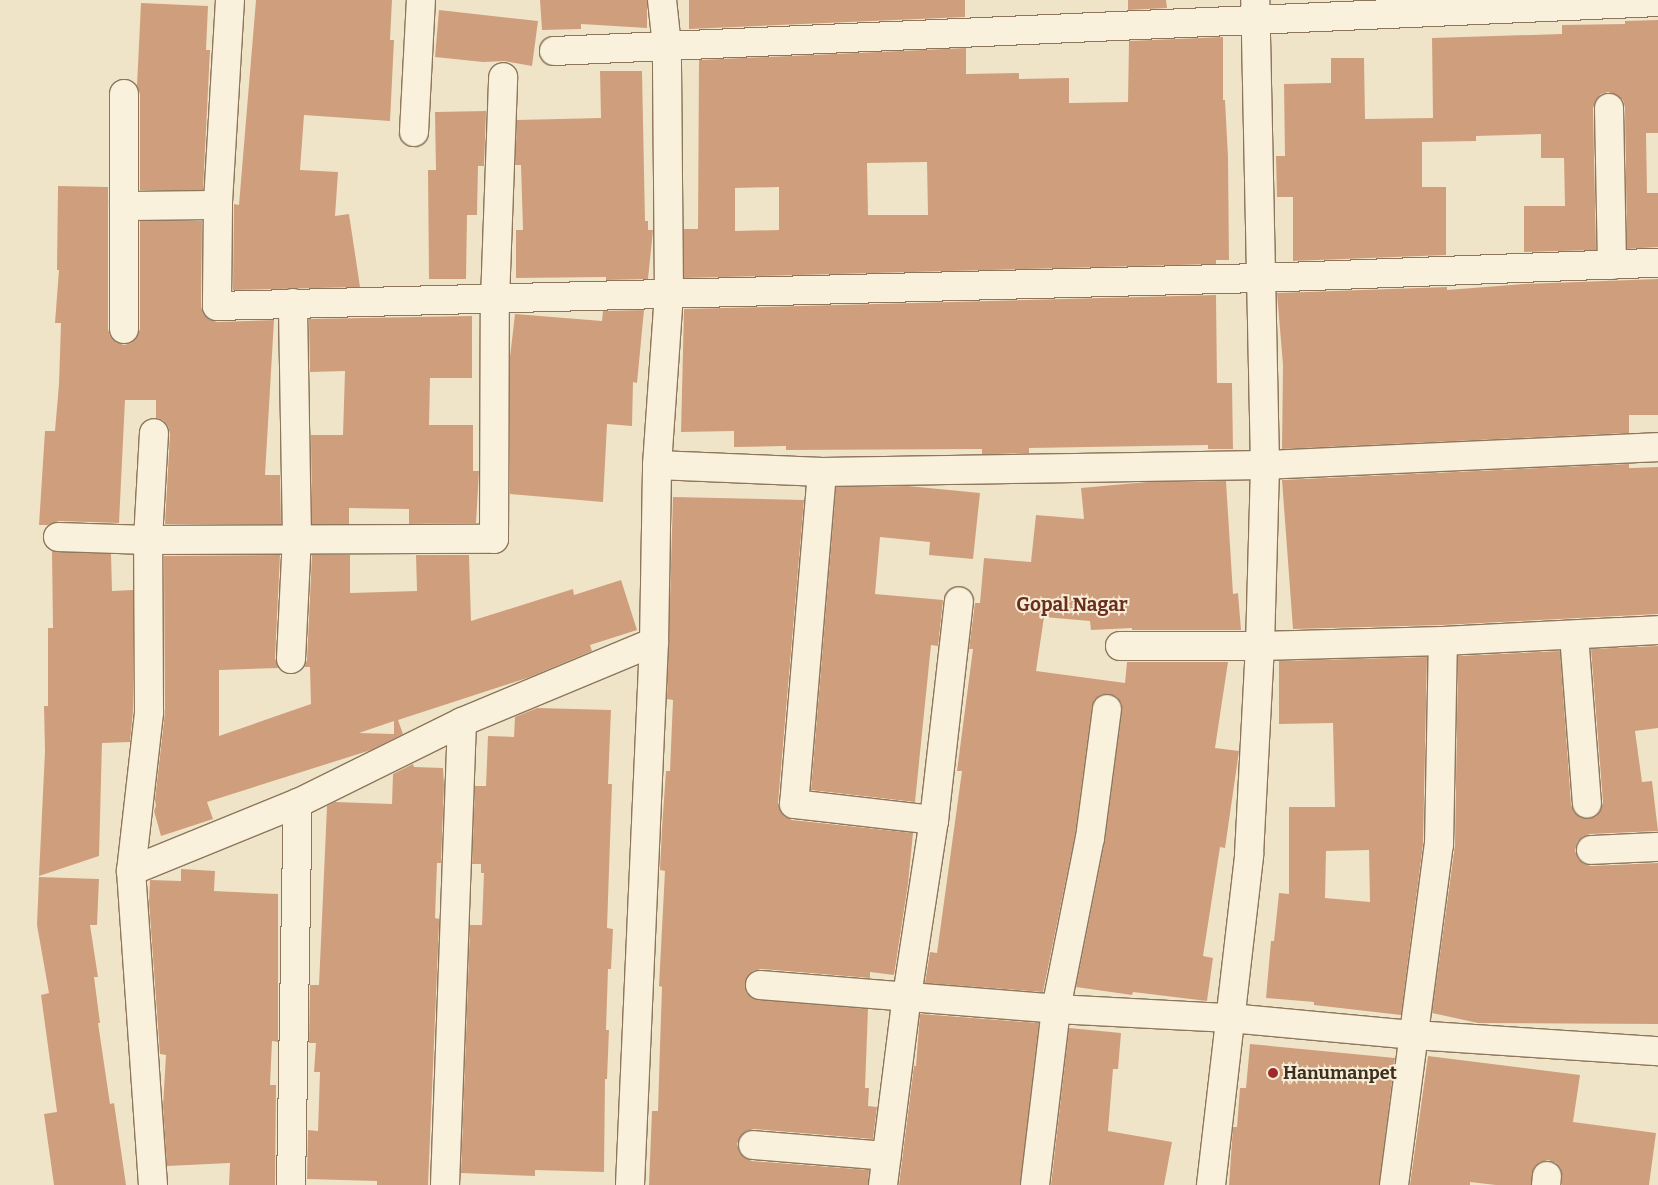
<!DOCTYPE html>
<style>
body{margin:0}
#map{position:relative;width:1658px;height:1185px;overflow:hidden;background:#f0e4c8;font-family:Bitter,serif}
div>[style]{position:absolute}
.building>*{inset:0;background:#cf9f7d}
.roads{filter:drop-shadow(1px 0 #8d765c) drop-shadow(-1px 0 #8d765c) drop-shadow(0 1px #8d765c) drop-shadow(0 -1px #8d765c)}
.minor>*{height:28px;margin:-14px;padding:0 14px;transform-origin:14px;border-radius:14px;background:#faf1dc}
.dots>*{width:14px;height:14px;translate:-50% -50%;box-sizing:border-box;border:2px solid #f7eed8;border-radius:50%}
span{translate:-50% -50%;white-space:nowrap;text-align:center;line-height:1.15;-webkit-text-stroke:4px #f7eed8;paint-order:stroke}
.poi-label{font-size:18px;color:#3d2e20;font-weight:700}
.left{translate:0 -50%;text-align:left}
.neighbourhood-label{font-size:19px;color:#6b2e1e;font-weight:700}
</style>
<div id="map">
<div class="building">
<i style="clip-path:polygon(256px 0,392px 0,390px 40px,394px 40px,390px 121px,304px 115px,300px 170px,338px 172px,335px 216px,349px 214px,360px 287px,233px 290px,234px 204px,239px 205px)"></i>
<i style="clip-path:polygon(540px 0,647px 0,647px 28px,581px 24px,581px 29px,542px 30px)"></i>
<i style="clip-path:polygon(689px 0,965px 0,965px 17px,689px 29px)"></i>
<i style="clip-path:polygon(1128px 0,1166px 0,1167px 8px,1128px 10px)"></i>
<i style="clip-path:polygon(141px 3px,208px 6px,206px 50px,210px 50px,203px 190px,140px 190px,140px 94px,137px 86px)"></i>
<i style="clip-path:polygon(439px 10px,538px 21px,532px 66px,504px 61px,483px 62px,435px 57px)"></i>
<i style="clip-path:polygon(1658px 20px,1658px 133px,1646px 133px,1647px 193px,1658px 193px,1658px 247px,1627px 249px,1625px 108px,1623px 100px,1617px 95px,1608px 92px,1601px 94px,1596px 100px,1593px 108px,1596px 250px,1524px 252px,1524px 206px,1565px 206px,1564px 158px,1541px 158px,1541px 134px,1476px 136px,1476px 141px,1422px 142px,1422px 187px,1446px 187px,1446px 255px,1293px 261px,1293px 197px,1277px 197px,1276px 156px,1285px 156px,1284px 84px,1331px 83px,1331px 58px,1364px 58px,1365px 119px,1433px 118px,1432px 38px,1562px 34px,1562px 25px,1625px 24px,1625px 21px)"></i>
<i style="clip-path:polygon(evenodd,1223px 37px,1223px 100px,1225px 100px,1228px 157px,1229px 260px,1216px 260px,1216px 264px,684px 278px,684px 229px,698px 229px,699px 60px,966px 48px,966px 74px,1019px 73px,1019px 79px,1069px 78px,1069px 103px,1128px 102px,1129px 41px,1223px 37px,927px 162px,928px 215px,868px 215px,867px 163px,927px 162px,1223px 37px,779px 187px,779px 230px,735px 231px,735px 188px,779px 187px)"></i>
<i style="clip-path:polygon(600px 71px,642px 71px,645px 221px,648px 221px,648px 230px,653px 230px,648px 279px,606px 280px,606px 277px,516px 278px,516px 230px,523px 230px,521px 165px,515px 165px,517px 120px,601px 118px)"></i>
<i style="clip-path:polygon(486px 111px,484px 166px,478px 166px,477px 215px,467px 215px,466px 279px,429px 279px,428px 170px,436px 170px,435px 112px)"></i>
<i style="clip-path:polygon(58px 186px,108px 187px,108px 329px,110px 336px,116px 342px,124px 345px,131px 343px,137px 337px,140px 329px,140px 221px,202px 221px,201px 306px,203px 313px,209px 319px,217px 322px,274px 320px,265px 475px,280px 475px,281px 524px,165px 524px,170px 434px,168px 426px,163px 420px,156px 418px,156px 400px,125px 400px,119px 523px,59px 521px,48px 525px,39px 525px,45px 431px,55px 431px,59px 384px,61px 323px,55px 323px,59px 270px,57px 270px)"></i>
<i style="clip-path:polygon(1658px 279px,1658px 415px,1629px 415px,1629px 433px,1282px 449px,1283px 365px,1277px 293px,1447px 287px,1447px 290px,1524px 284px)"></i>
<i style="clip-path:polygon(1216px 295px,1217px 383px,1232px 383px,1233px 449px,1208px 449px,1208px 445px,1029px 448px,1029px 453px,998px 454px,982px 454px,982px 449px,786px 450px,786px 446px,734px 447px,734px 431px,681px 432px,684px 309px)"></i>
<i style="clip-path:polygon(644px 310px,637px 383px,633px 382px,632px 426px,607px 424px,603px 502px,510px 494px,510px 357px,515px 314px,602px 321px,603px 311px)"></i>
<i style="clip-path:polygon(472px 316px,472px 378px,430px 378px,429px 425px,473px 425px,473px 471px,479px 471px,476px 523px,409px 524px,409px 509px,349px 508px,349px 524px,312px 524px,311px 435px,343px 435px,345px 371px,310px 372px,309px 319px)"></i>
<i style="clip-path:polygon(1629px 464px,1629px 468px,1633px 468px,1658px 467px,1658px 614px,1442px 625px,1293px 629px,1282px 480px)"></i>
<i style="clip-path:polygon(1226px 481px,1233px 594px,1238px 593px,1241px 630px,1132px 630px,1132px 628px,1091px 630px,1090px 621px,1044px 617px,1036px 671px,1125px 683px,1127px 662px,1228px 662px,1215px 748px,1239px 751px,1238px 758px,1225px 848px,1220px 847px,1203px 956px,1213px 958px,1207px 1001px,1133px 992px,1132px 995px,1076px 987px,1105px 840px,1122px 711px,1122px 704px,1117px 697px,1109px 694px,1102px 694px,1095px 699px,1092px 707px,1075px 835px,1043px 992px,925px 983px,930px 952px,937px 953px,962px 771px,957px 771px,973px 649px,969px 649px,975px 603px,980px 603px,984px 558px,1031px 562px,1036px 515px,1084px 519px,1081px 488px,1147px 482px)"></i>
<i style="clip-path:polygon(908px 486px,980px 493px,973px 559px,929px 555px,930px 542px,880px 537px,875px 594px,943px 600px,938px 646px,931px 645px,915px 802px,811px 790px,836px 487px)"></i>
<i style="clip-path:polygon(673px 497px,804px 500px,778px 803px,780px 810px,784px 816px,792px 820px,913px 833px,908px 884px,894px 975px,870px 972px,870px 978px,761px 969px,753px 971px,747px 977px,745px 983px,746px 992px,752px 998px,758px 1000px,868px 1009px,865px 1088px,869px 1088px,868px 1106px,877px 1107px,873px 1139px,754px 1129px,746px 1131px,740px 1137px,737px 1144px,739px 1152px,745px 1158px,752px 1161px,869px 1170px,868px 1185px,649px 1185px,652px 1111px,658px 1111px,660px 1046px,662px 987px,659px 986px,665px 871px,660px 870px,662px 828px,666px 771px,670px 771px,673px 700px,667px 699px)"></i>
<i style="clip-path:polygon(52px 551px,111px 554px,112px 591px,133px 590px,133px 711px,130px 742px,102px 743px,99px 856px,39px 876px,45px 751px,44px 706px,48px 706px,48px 628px,53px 628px)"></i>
<i style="clip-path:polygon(evenodd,280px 555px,275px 658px,279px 668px,219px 670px,219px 736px,311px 704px,310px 667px,304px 667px,307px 660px,312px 555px,350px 555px,350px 593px,417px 591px,416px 555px,469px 555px,471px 621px,573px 589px,574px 595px,621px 580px,637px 630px,590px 645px,592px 651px,530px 677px,398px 720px,403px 734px,371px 750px,207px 802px,213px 819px,161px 836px,154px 811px,156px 806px,155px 800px,165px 712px,164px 556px,280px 555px,394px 721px,394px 734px,359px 733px,394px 721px)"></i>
<i style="clip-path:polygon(1658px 646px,1658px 728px,1635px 731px,1642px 782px,1652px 781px,1658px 831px,1590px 834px,1582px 837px,1577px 842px,1575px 850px,1578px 859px,1584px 864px,1591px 866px,1658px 863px,1658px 1024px,1478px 1023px,1432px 1013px,1455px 845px,1458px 656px,1560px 651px,1571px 804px,1574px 812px,1581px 817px,1588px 819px,1596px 816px,1601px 809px,1603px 802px,1591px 649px)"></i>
<i style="clip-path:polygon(evenodd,1427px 657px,1423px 844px,1401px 1015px,1314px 1005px,1314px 1002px,1266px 998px,1271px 941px,1274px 941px,1279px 893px,1289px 894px,1289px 807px,1335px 807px,1333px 723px,1279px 724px,1279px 661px,1427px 657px,1369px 850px,1370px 902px,1325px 898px,1326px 851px,1369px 850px)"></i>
<i style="clip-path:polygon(537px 708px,611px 710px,608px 784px,612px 784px,607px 928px,613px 929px,611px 969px,608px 969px,606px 1030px,609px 1030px,607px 1079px,605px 1079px,604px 1172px,535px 1170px,535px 1176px,461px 1173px,470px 925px,482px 925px,484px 873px,481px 873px,481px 864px,472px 864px,475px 786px,486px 786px,488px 736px,514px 737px,515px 717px)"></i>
<i style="clip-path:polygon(413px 764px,414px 767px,443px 768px,444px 785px,441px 863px,437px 863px,435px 918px,439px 919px,439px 924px,428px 1185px,377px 1185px,377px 1181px,307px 1179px,308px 1130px,318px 1131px,320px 1072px,314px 1072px,316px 1043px,309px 1043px,310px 985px,319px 985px,327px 806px,335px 802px,392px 804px,393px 774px)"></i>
<i style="clip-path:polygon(181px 869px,215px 871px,214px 891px,278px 894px,278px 1042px,272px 1041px,270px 1085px,276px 1085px,275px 1185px,229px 1185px,230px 1163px,167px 1166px,163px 1106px,166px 1055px,160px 1054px,149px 901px,150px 880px,181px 881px)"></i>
<i style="clip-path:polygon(39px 877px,99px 879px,97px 925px,90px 925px,98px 977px,94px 977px,100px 1023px,98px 1023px,110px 1104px,114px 1103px,126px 1185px,54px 1185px,44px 1114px,57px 1112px,41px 995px,49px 993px,37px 925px)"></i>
<i style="clip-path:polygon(920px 1014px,1039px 1023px,1020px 1185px,899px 1185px,914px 1066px,916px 1066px)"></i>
<i style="clip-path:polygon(1069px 1028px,1121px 1033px,1118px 1069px,1113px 1069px,1108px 1131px,1172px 1142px,1164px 1185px,1051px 1185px)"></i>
<i style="clip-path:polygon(1250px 1044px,1395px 1058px,1379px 1185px,1229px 1185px,1233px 1127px,1237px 1127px,1240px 1088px,1246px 1088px)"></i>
<i style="clip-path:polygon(1428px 1056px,1580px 1075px,1573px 1122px,1656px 1133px,1649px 1185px,1562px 1185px,1561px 1169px,1556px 1163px,1548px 1160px,1540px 1162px,1534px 1167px,1531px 1185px,1496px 1185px,1470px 1182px,1470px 1185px,1410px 1185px)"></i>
</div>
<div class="roads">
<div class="minor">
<i style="left:230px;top:0;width:205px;rotate:93.4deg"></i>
<i style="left:218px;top:205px;width:101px;rotate:90.6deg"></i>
<i style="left:217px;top:306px;width:1043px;rotate:-1.54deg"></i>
<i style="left:1260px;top:278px;width:398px;rotate:-2.2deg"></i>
<i style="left:554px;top:51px;width:1105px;rotate:-2.54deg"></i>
<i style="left:124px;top:94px;width:235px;rotate:90deg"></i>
<i style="left:1609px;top:108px;width:157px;rotate:88.9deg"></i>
<i style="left:414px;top:132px;width:132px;rotate:-87deg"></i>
<i style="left:124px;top:206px;width:94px;rotate:-0.6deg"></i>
<i style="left:657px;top:465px;width:165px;rotate:2.4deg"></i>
<i style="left:822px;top:472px;width:443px;rotate:-0.9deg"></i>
<i style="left:1265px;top:465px;width:393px;rotate:-2.6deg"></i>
<i style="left:822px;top:472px;width:333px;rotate:94.8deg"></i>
<i style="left:794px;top:804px;width:141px;rotate:6.5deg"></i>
<i style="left:58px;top:537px;width:90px;rotate:1.9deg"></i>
<i style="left:148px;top:540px;width:346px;rotate:-0.2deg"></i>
<i style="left:494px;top:539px;width:239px;rotate:-89.8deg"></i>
<i style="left:495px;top:300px;width:223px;rotate:-87.9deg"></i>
<i style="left:1574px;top:635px;width:169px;rotate:85.6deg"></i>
<i style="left:1120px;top:646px;width:140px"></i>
<i style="left:1260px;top:646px;width:183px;rotate:-1.6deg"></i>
<i style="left:1443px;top:641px;width:215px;rotate:-2.9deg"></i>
<i style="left:291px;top:659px;width:121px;rotate:-87.2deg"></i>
<i style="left:297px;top:538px;width:235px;rotate:-91deg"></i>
<i style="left:1591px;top:850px;width:67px;rotate:-2.6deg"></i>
<i style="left:131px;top:871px;width:180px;rotate:-22.2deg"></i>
<i style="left:298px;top:803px;width:183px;rotate:-26.3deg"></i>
<i style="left:462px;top:722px;width:208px;rotate:-22.6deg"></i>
<i style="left:760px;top:985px;width:297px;rotate:4.6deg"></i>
<i style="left:1056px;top:1009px;width:174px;rotate:3deg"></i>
<i style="left:1230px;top:1018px;width:185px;rotate:5.3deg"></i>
<i style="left:1414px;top:1035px;width:245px;rotate:3.8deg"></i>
<i style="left:753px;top:1145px;width:134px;rotate:4.7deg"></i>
<i style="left:153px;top:1185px;width:315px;rotate:-94deg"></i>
<i style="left:131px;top:871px;width:160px;rotate:-83.5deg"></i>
<i style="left:149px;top:712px;width:172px;rotate:-90.3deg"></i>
<i style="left:148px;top:540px;width:107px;rotate:-86.8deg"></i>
<i style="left:291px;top:1185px;width:382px;rotate:-89deg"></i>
<i style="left:445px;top:1185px;width:463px;rotate:-87.9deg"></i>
<i style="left:630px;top:1185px;width:544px;rotate:-87.47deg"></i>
<i style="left:654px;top:642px;width:177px;rotate:-89deg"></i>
<i style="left:657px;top:465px;width:171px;rotate:-86deg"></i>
<i style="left:669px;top:294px;width:248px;rotate:-90.5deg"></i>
<i style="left:667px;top:46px;width:46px;rotate:-96.2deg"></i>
<i style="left:883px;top:1185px;width:191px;rotate:-82.8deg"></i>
<i style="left:907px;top:996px;width:178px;rotate:-81.3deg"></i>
<i style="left:934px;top:820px;width:220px;rotate:-83.5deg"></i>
<i style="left:1035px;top:1185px;width:177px;rotate:-83.2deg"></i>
<i style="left:1056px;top:1009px;width:174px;rotate:-78.8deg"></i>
<i style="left:1090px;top:838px;width:130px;rotate:-82.5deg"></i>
<i style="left:1211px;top:1185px;width:332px;rotate:-83.4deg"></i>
<i style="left:1249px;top:855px;width:209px;rotate:-87deg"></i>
<i style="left:1260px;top:646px;width:181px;rotate:-88.4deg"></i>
<i style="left:1265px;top:465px;width:465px;rotate:-91.2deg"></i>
<i style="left:1394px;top:1185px;width:343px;rotate:-82.5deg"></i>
<i style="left:1439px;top:845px;width:204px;rotate:-88.9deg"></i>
<i style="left:1546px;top:1185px;width:9px;rotate:-84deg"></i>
</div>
</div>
<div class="dots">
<i style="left:1273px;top:1073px;background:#9e2a2b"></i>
</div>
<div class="poi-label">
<span class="left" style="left:1283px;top:1073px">Hanumanpet</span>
</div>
<div class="neighbourhood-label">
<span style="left:1072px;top:605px">Gopal Nagar</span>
</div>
</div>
